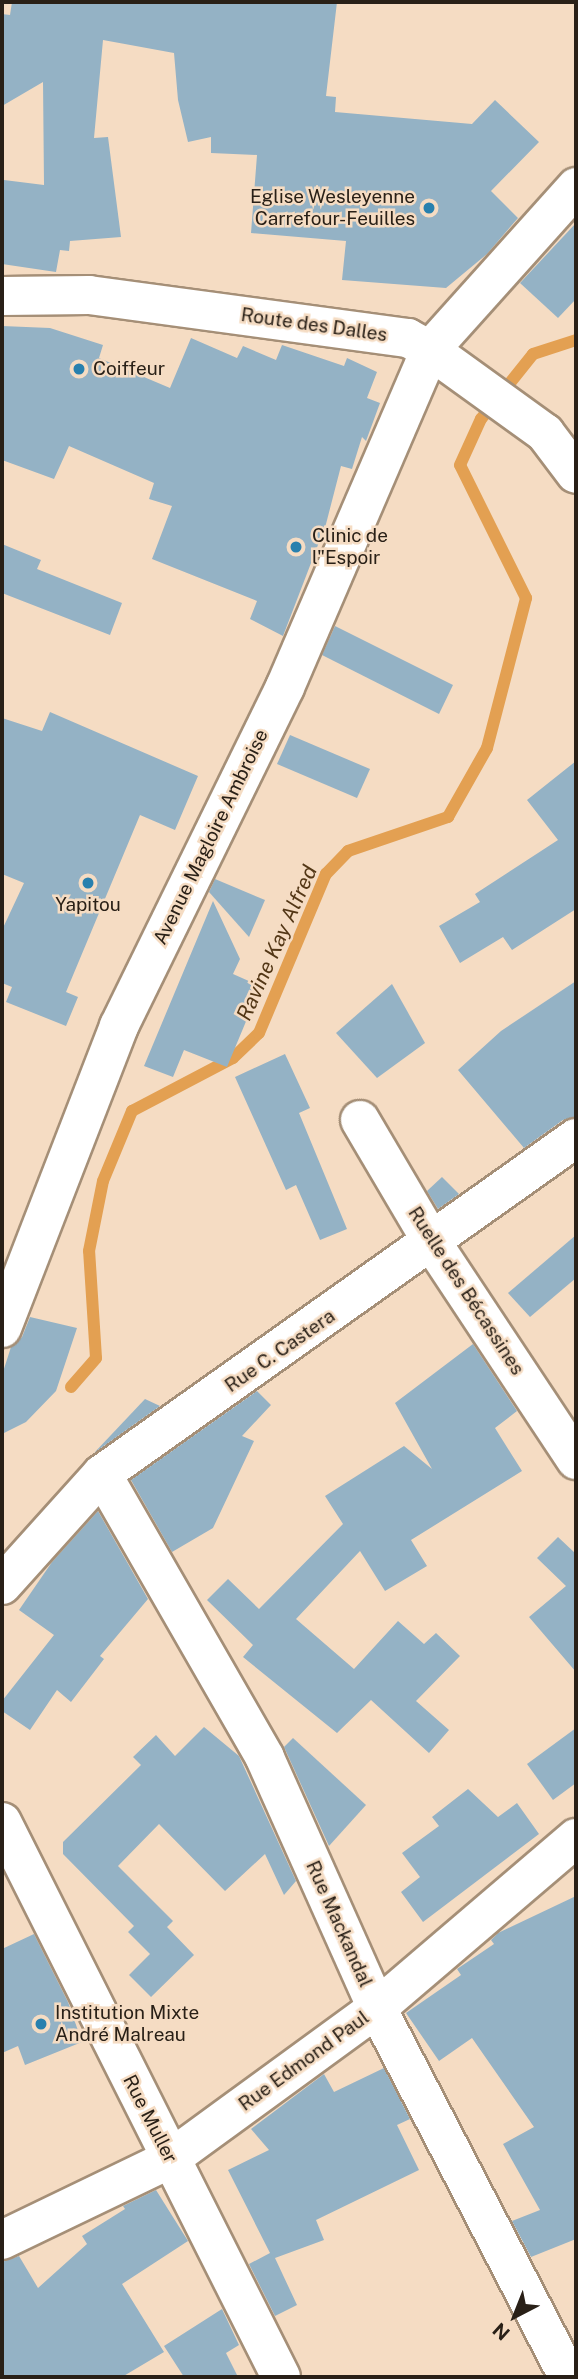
<!DOCTYPE html>
<meta charset="utf-8">
<style>
body{margin:0}
#map{position:relative;width:578px;height:2379px;overflow:hidden;background:#f5dcc3;font-family:"Public Sans",sans-serif}
div>[style]{position:absolute}
.stream>*{height:12px;margin:-6px;padding:0 6px;transform-origin:6px;border-radius:6px;background:#e3a052}
.building>*{inset:0;background:#94b2c5}
.roads{filter:drop-shadow(2px 0 #a58f77) drop-shadow(-2px 0 #a58f77) drop-shadow(0 2px #a58f77) drop-shadow(0 -2px #a58f77)}
.minor>*{height:38px;margin:-19px;padding:0 19px;transform-origin:19px;border-radius:19px;background:#fff}
.tertiary>*{height:38px;margin:-19px;padding:0 19px;transform-origin:19px;border-radius:19px;background:#fff}
.dots>*{width:19px;height:19px;translate:-50% -50%;box-sizing:border-box;border:4px solid #f5dcc3;border-radius:50%}
span{translate:-50% -50%;white-space:nowrap;text-align:center;line-height:1.15;-webkit-text-stroke:5px #f5dcc3;paint-order:stroke}
.poi-label{font-size:19px;color:#292017}
.right{translate:-100% -50%;text-align:right}
.left{translate:0 -50%;text-align:left}
.street-label{font-size:19px;color:#292017}
.water-label{font-size:21px;color:#533716;font-style:italic}
.frame{position:absolute;inset:0;border:4px solid #292017;pointer-events:none}
.north{position:absolute;left:480px;top:2281px;width:70px;height:70px;-webkit-text-stroke:5px #f5dcc3;paint-order:stroke;rotate:222deg;font-size:19px;font-weight:700;line-height:28px;text-align:center;color:#292017}
.north::after{content:'';display:block;margin:auto;width:24px;height:32px;background:#292017;clip-path:polygon(50% 0,100% 100%,50% 72%,0 100%)}
</style>
<div id="map">
<div class="stream">
<i style="left:71px;top:1387px;width:38px;rotate:-49deg"></i>
<i style="left:96px;top:1358px;width:107px;rotate:-93.7deg"></i>
<i style="left:89px;top:1251px;width:71px;rotate:-78.7deg"></i>
<i style="left:103px;top:1181px;width:76px;rotate:-67.5deg"></i>
<i style="left:132px;top:1111px;width:114px;rotate:-27.7deg"></i>
<i style="left:233px;top:1058px;width:36px;rotate:-44deg"></i>
<i style="left:259px;top:1033px;width:173px;rotate:-67.2deg"></i>
<i style="left:326px;top:874px;width:32px;rotate:-46deg"></i>
<i style="left:348px;top:851px;width:106px;rotate:-18.8deg"></i>
<i style="left:448px;top:817px;width:79px;rotate:-60.5deg"></i>
<i style="left:487px;top:748px;width:155px;rotate:-75.4deg"></i>
<i style="left:526px;top:598px;width:148px;rotate:-116.4deg"></i>
<i style="left:460px;top:465px;width:51px;rotate:-65.5deg"></i>
<i style="left:481px;top:419px;width:83px;rotate:-51.3deg"></i>
<i style="left:533px;top:354px;width:45px;rotate:-18deg"></i>
</div>
<div class="building">
<i style="clip-path:polygon(12px 2px,337px 2px,326px 96px,336px 97px,335px 112px,472px 124px,495px 100px,539px 142px,491px 191px,518px 218px,487px 254px,446px 288px,342px 280px,346px 241px,251px 233px,257px 155px,211px 153px,211px 137px,188px 142px,178px 100px,174px 53px,103px 40px,94px 138px,108px 137px,121px 237px,70px 241px,69px 251px,60px 250px,56px 272px,2px 264px,4px 180px,44px 185px,43px 82px,2px 106px,2px 14px,10px 15px)"></i>
<i style="clip-path:polygon(576px 223px,576px 299px,558px 318px,520px 283px)"></i>
<i style="clip-path:polygon(2px 326px,50px 328px,103px 345px,99px 358px,170px 388px,191px 338px,237px 358px,243px 346px,276px 360px,282px 345px,344px 366px,347px 358px,377px 372px,367px 398px,380px 403px,366px 441px,362px 437px,352px 469px,341px 466px,326px 524px,283px 636px,250px 619px,257px 601px,152px 559px,172px 506px,149px 499px,154px 483px,69px 446px,54px 479px,2px 460px)"></i>
<i style="clip-path:polygon(2px 544px,41px 560px,37px 569px,122px 603px,110px 635px,2px 593px)"></i>
<i style="clip-path:polygon(335px 626px,453px 685px,439px 714px,322px 655px)"></i>
<i style="clip-path:polygon(50px 712px,198px 776px,175px 830px,140px 815px,66px 992px,78px 997px,66px 1026px,6px 1002px,12px 987px,2px 983px,2px 930px,24px 883px,2px 874px,2px 718px,42px 731px)"></i>
<i style="clip-path:polygon(290px 735px,370px 769px,357px 798px,277px 764px)"></i>
<i style="clip-path:polygon(576px 761px,576px 909px,512px 950px,503px 937px,460px 963px,439px 926px,480px 902px,475px 894px,558px 840px,527px 800px)"></i>
<i style="clip-path:polygon(215px 879px,265px 900px,249px 937px,209px 892px)"></i>
<i style="clip-path:polygon(213px 901px,240px 959px,233px 974px,251px 982px,257px 995px,227px 1067px,184px 1050px,173px 1077px,144px 1066px)"></i>
<i style="clip-path:polygon(576px 981px,576px 1117px,563px 1120px,524px 1148px,458px 1070px,501px 1031px)"></i>
<i style="clip-path:polygon(392px 984px,425px 1043px,377px 1078px,336px 1033px)"></i>
<i style="clip-path:polygon(285px 1054px,310px 1108px,299px 1113px,347px 1229px,320px 1240px,296px 1185px,286px 1190px,235px 1077px)"></i>
<i style="clip-path:polygon(442px 1177px,459px 1194px,438px 1209px,427px 1191px)"></i>
<i style="clip-path:polygon(576px 1235px,576px 1278px,530px 1317px,508px 1293px)"></i>
<i style="clip-path:polygon(30px 1317px,77px 1328px,56px 1391px,26px 1422px,2px 1434px,2px 1375px,11px 1347px,22px 1337px)"></i>
<i style="clip-path:polygon(473px 1344px,517px 1411px,495px 1428px,522px 1471px,411px 1540px,427px 1566px,385px 1591px,360px 1551px,296px 1619px,354px 1669px,398px 1621px,424px 1644px,436px 1633px,460px 1656px,416px 1701px,449px 1730px,429px 1753px,371px 1700px,337px 1733px,243px 1657px,253px 1645px,207px 1600px,228px 1579px,259px 1609px,343px 1524px,325px 1496px,404px 1446px,432px 1469px,395px 1403px)"></i>
<i style="clip-path:polygon(257px 1391px,271px 1405px,242px 1436px,254px 1441px,213px 1528px,172px 1552px,131px 1480px)"></i>
<i style="clip-path:polygon(145px 1399px,160px 1406px,94px 1453px)"></i>
<i style="clip-path:polygon(98px 1511px,148px 1599px,100px 1656px,104px 1659px,71px 1702px,57px 1690px,30px 1730px,2px 1711px,2px 1701px,54px 1635px,19px 1610px,52px 1562px)"></i>
<i style="clip-path:polygon(558px 1537px,576px 1554px,576px 1672px,529px 1617px,566px 1586px,537px 1558px)"></i>
<i style="clip-path:polygon(204px 1727px,239px 1756px,296px 1881px,284px 1895px,265px 1854px,225px 1891px,159px 1824px,118px 1866px,173px 1921px,167px 1927px,194px 1955px,151px 1997px,129px 1975px,150px 1954px,128px 1932px,134px 1926px,63px 1854px,63px 1842px,141px 1765px,133px 1757px,156px 1735px,175px 1756px)"></i>
<i style="clip-path:polygon(576px 1728px,576px 1783px,553px 1800px,527px 1764px)"></i>
<i style="clip-path:polygon(293px 1738px,366px 1805px,329px 1846px,284px 1747px)"></i>
<i style="clip-path:polygon(468px 1789px,498px 1817px,517px 1803px,539px 1834px,423px 1922px,401px 1892px,420px 1877px,402px 1853px,439px 1826px,432px 1817px)"></i>
<i style="clip-path:polygon(576px 1896px,576px 2239px,531px 2257px,512px 2221px,540px 2210px,503px 2144px,534px 2127px,472px 2038px,439px 2061px,406px 2013px,461px 1975px,457px 1969px,494px 1944px,491px 1940px,498px 1933px)"></i>
<i style="clip-path:polygon(34px 1934px,68px 2002px,82px 2042px,25px 2065px,18px 2046px,2px 2053px,2px 1949px)"></i>
<i style="clip-path:polygon(384px 2068px,410px 2119px,397px 2125px,419px 2170px,316px 2220px,324px 2240px,275px 2258px,297px 2305px,275px 2316px,249px 2264px,270px 2253px,228px 2170px,269px 2150px,251px 2129px,324px 2074px,334px 2092px)"></i>
<i style="clip-path:polygon(156px 2190px,188px 2241px,122px 2284px,164px 2352px,122px 2377px,2px 2377px,2px 2262px,19px 2256px,38px 2288px,87px 2244px,82px 2236px,125px 2209px,123px 2206px)"></i>
<i style="clip-path:polygon(222px 2309px,239px 2345px,226px 2353px,238px 2377px,184px 2377px,164px 2346px)"></i>
</div>
<div class="roads">
<div class="minor">
<i style="left:430px;top:350px;width:142px;rotate:35.8deg"></i>
<i style="left:545px;top:433px;width:51px;rotate:52.9deg"></i>
<i style="left:360px;top:1120px;width:144px;rotate:59.5deg"></i>
<i style="left:433px;top:1244px;width:259px;rotate:56.5deg"></i>
<i style="left:102px;top:1474px;width:327px;rotate:60.1deg"></i>
<i style="left:265px;top:1758px;width:274px;rotate:65.9deg"></i>
<i style="left:377px;top:2008px;width:416px;rotate:62.6deg"></i>
<i style="left:2px;top:1585px;width:149px;rotate:-48deg"></i>
<i style="left:102px;top:1474px;width:581px;rotate:-35.33deg"></i>
<i style="left:2px;top:1822px;width:621px;rotate:63.31deg"></i>
<i style="left:2px;top:2240px;width:187px;rotate:-25.7deg"></i>
<i style="left:170px;top:2159px;width:256px;rotate:-36.1deg"></i>
<i style="left:377px;top:2008px;width:262px;rotate:-40.5deg"></i>
</div>
<div class="tertiary">
<i style="left:2px;top:296px;width:87px;rotate:-0.7deg"></i>
<i style="left:89px;top:295px;width:322px;rotate:7.7deg"></i>
<i style="left:408px;top:338px;width:25px;rotate:29deg"></i>
<i style="left:2px;top:1328px;width:324px;rotate:-68.8deg"></i>
<i style="left:119px;top:1026px;width:377px;rotate:-63.9deg"></i>
<i style="left:285px;top:687px;width:367px;rotate:-66.7deg"></i>
<i style="left:430px;top:350px;width:219px;rotate:-48.1deg"></i>
</div>
</div>
<div class="dots">
<i style="left:429px;top:208px;background:#2880ae"></i>
<i style="left:79px;top:369px;background:#2880ae"></i>
<i style="left:296px;top:547px;background:#2880ae"></i>
<i style="left:88px;top:883px;background:#2880ae"></i>
<i style="left:41px;top:2024px;background:#2880ae"></i>
</div>
<div class="poi-label">
<span class="right" style="left:415px;top:208px">Eglise Wesleyenne<br>Carrefour-Feuilles</span>
<span class="left" style="left:93px;top:369px">Coiffeur</span>
<span class="left" style="left:312px;top:547px">Clinic de<br>l"Espoir</span>
<span style="left:88px;top:905px">Yapitou</span>
<span class="left" style="left:55px;top:2024px">Institution Mixte<br>André Malreau</span>
</div>
<div class="street-label">
<span style="left:314px;top:325px;rotate:8deg">Route des Dalles</span>
<span style="left:211px;top:837px;rotate:-64deg">Avenue Magloire Ambroise</span>
<span style="left:466px;top:1291px;rotate:57deg">Ruelle des Bécassines</span>
<span style="left:280px;top:1351px;rotate:-35deg">Rue C. Castera</span>
<span style="left:339px;top:1924px;rotate:66deg">Rue Mackandal</span>
<span style="left:304px;top:2061px;rotate:-36deg">Rue Edmond Paul</span>
<span style="left:150px;top:2119px;rotate:63deg">Rue Muller</span>
</div>
<div class="water-label">
<span style="left:277px;top:943px;rotate:-66deg">Ravine Kay Alfred</span>
</div>
<div class="frame"></div>
<div class="north">N</div>
</div>
